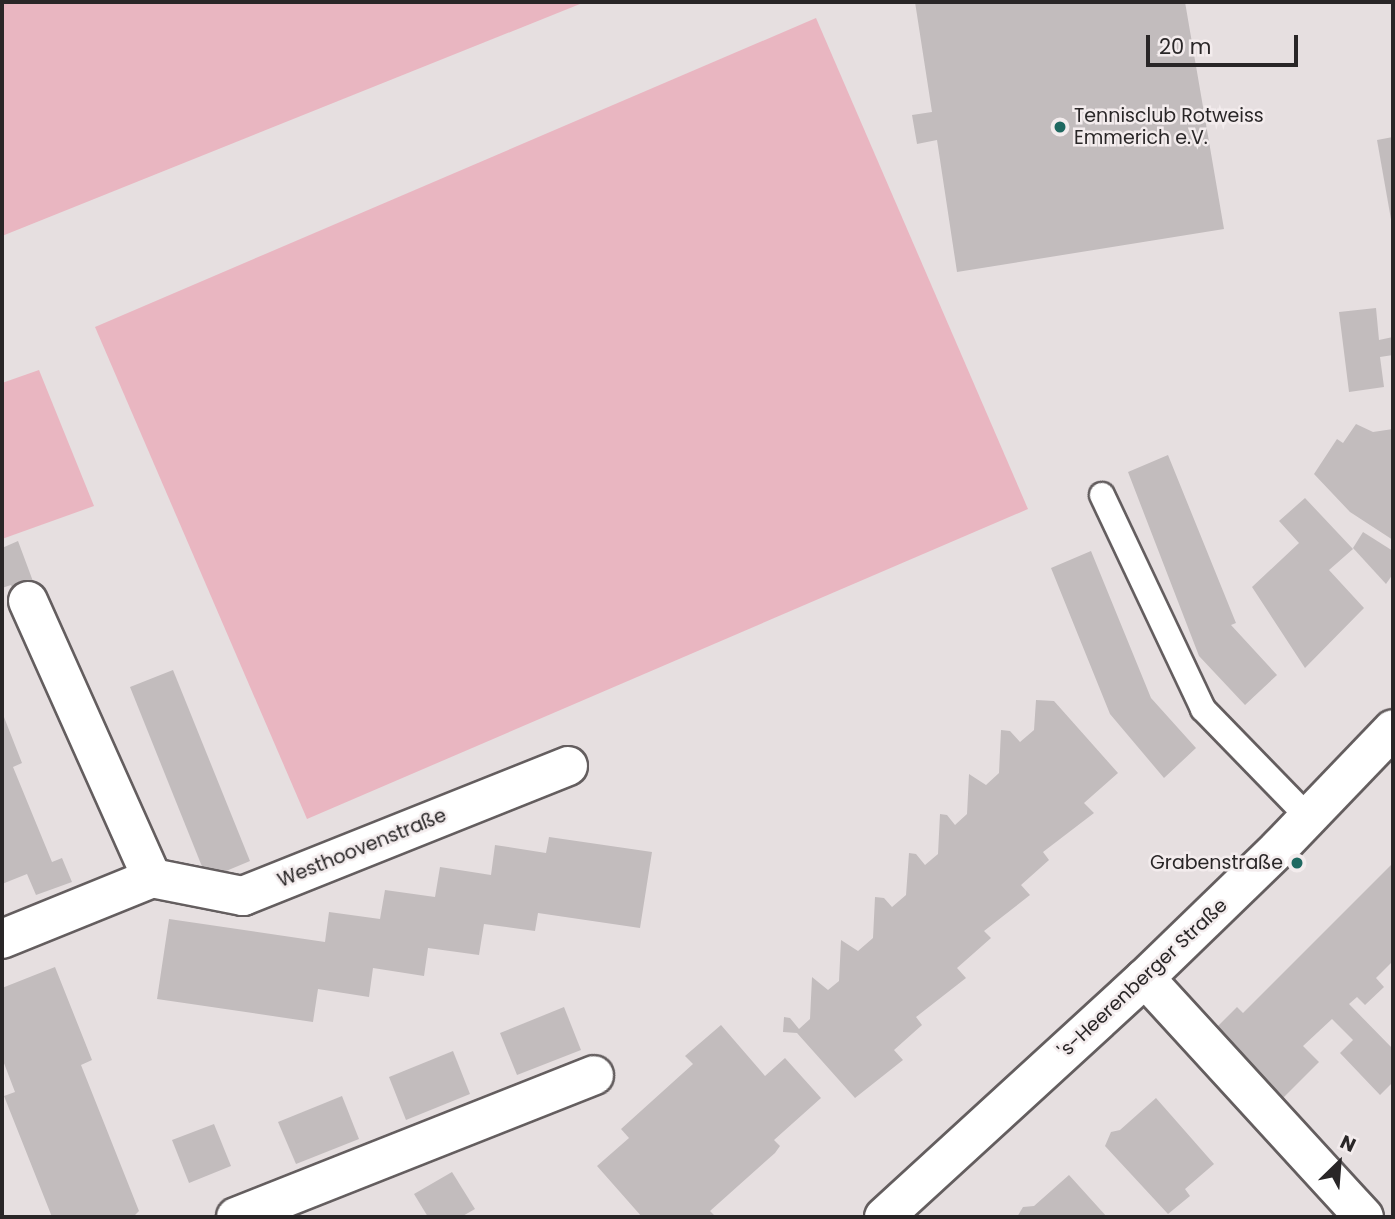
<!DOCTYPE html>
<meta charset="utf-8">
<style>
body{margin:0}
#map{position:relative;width:1395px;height:1219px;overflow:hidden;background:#e6dfe0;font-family:Poppins,sans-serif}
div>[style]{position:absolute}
.green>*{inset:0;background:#e9b6c1}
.building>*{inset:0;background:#c2bcbd}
.roads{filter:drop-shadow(2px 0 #645e5f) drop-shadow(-2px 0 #645e5f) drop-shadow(0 2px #645e5f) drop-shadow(0 -2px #645e5f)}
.service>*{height:24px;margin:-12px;padding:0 12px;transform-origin:12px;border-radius:12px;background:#fff}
.minor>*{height:38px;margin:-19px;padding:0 19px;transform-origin:19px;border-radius:19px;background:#fff}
.tertiary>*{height:38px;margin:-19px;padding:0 19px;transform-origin:19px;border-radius:19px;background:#fff}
.dots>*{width:19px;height:19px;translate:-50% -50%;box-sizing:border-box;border:4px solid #f3eced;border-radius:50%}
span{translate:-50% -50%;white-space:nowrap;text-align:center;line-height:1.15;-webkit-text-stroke:5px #f3eced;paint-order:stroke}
.poi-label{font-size:19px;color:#292627}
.left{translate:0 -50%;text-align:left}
.right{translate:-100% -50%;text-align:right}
.street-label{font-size:19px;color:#292627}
.frame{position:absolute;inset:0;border:4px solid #292627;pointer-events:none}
.north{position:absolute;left:1304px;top:1128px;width:70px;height:70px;-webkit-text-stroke:5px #f3eced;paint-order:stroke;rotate:25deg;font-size:19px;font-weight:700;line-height:28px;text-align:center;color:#292627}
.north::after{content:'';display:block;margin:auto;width:24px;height:32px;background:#292627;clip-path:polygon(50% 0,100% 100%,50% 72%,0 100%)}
.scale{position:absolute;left:1146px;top:35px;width:152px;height:32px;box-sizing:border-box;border:4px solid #292627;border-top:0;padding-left:9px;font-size:21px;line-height:24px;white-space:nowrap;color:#292627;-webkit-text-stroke:5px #f3eced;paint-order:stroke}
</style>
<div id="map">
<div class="green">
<i style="clip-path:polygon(2px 2px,585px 2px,2px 236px)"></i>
<i style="clip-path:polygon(816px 18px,1028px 509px,307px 819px,95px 327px)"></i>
<i style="clip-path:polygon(39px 370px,94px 506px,2px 539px,2px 383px)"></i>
</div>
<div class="building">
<i style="clip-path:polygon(915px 2px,1185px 2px,1224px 229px,957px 272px,937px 140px,917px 144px,912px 115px,932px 112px)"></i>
<i style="clip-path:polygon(1393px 137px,1393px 225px,1392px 225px,1377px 140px)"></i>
<i style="clip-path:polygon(1376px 308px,1379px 340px,1393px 337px,1393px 355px,1380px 357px,1384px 387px,1349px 392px,1339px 312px)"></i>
<i style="clip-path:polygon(1356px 424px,1373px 432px,1393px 429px,1393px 540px,1350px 512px,1314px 474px,1337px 439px,1343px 443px)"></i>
<i style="clip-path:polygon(1168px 455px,1236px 623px,1231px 625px,1277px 675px,1245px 705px,1199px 656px,1128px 472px)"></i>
<i style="clip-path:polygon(1305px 498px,1353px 549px,1329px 570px,1364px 608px,1305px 668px,1252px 587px,1299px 543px,1279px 521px)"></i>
<i style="clip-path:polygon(1363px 532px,1393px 551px,1393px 574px,1386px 584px,1353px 548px)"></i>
<i style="clip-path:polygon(18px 541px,34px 584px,14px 592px,11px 585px,2px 588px,2px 548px)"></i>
<i style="clip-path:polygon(1091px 551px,1151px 698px,1196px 748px,1164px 778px,1110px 714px,1051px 568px)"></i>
<i style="clip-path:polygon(173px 670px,250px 861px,207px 879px,130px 687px)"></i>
<i style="clip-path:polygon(1036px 700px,1054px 701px,1118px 773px,1084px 803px,1094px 813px,1043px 852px,1049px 860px,1021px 885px,1030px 895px,984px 931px,991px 938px,957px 968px,966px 978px,916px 1017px,922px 1025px,894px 1050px,903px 1060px,855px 1098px,797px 1033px,783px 1032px,784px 1017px,790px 1018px,799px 1029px,810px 1019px,812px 977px,828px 990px,839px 981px,841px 940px,858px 951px,873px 938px,875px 897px,884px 898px,892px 907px,906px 895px,909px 853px,916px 854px,925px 865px,938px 854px,940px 814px,947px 815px,955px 825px,967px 814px,969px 774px,986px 785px,999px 773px,1001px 730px,1010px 731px,1020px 742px,1034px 730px)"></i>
<i style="clip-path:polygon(2px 712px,22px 763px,13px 767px,52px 862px,62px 858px,72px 882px,36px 895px,27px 874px,2px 884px)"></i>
<i style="clip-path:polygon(549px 837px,652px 852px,640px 928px,538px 913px,535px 931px,484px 924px,479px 955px,428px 948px,424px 976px,373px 968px,369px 997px,318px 989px,313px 1022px,157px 999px,169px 919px,325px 942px,329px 912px,380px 919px,385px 890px,435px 897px,440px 867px,491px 875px,495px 845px,546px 853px)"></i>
<i style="clip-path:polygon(1393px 863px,1393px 961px,1376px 978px,1384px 987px,1365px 1005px,1357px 997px,1349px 1004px,1393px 1049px,1393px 1082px,1380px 1095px,1340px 1053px,1353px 1040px,1332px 1019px,1303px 1046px,1319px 1062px,1276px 1105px,1207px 1037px,1237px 1007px,1243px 1013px)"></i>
<i style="clip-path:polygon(55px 967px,92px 1060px,81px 1065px,139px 1211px,133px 1217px,52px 1217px,4px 1096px,15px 1092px,2px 1058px,2px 988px)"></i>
<i style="clip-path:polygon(564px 1007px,581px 1050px,517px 1075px,500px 1033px)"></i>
<i style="clip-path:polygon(721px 1025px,765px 1076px,785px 1058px,821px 1098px,774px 1140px,780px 1146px,775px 1153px,710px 1211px,716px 1217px,642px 1217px,597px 1166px,629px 1138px,621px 1129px,693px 1064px,685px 1056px)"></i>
<i style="clip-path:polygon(453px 1051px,470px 1094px,406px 1120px,389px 1077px)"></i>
<i style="clip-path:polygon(342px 1096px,359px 1139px,296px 1164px,278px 1122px)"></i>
<i style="clip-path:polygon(1156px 1098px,1214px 1164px,1185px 1189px,1190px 1196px,1168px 1214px,1105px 1146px,1111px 1132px,1120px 1130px)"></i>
<i style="clip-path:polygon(214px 1124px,231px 1166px,189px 1183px,172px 1140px)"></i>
<i style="clip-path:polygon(452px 1172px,475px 1209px,461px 1217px,428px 1217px,414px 1194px)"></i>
<i style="clip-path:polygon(1069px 1175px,1107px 1217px,1017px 1217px,1023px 1207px,1034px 1206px)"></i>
</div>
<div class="roads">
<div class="service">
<i style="left:1102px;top:495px;width:237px;rotate:64.7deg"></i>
<i style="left:1203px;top:709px;width:152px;rotate:45.8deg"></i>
</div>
<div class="minor">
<i style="left:28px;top:601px;width:303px;rotate:65.9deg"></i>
<i style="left:2px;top:939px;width:162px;rotate:-22.1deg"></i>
<i style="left:152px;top:878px;width:93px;rotate:11.2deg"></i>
<i style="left:243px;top:896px;width:350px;rotate:-21.8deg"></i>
<i style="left:1145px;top:978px;width:324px;rotate:47.5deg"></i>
<i style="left:236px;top:1217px;width:385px;rotate:-21.6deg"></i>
</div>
<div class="tertiary">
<i style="left:884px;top:1217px;width:354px;rotate:-42.5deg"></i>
<i style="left:1145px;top:978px;width:188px;rotate:-44.1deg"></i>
<i style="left:1280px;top:847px;width:163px;rotate:-46.2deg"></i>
</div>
</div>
<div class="dots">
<i style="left:1060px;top:127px;background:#1f6961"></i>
<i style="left:1297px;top:863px;background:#1f6961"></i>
</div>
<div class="poi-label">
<span class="left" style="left:1074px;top:127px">Tennisclub Rotweiss<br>Emmerich e.V.</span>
<span class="right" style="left:1283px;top:863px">Grabenstraße</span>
</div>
<div class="street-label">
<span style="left:362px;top:848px;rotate:-22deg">Westhoovenstraße</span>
<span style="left:1143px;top:978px;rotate:-43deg">'s-Heerenberger Straße</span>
</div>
<div class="frame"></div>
<div class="north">N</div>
<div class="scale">20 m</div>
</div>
